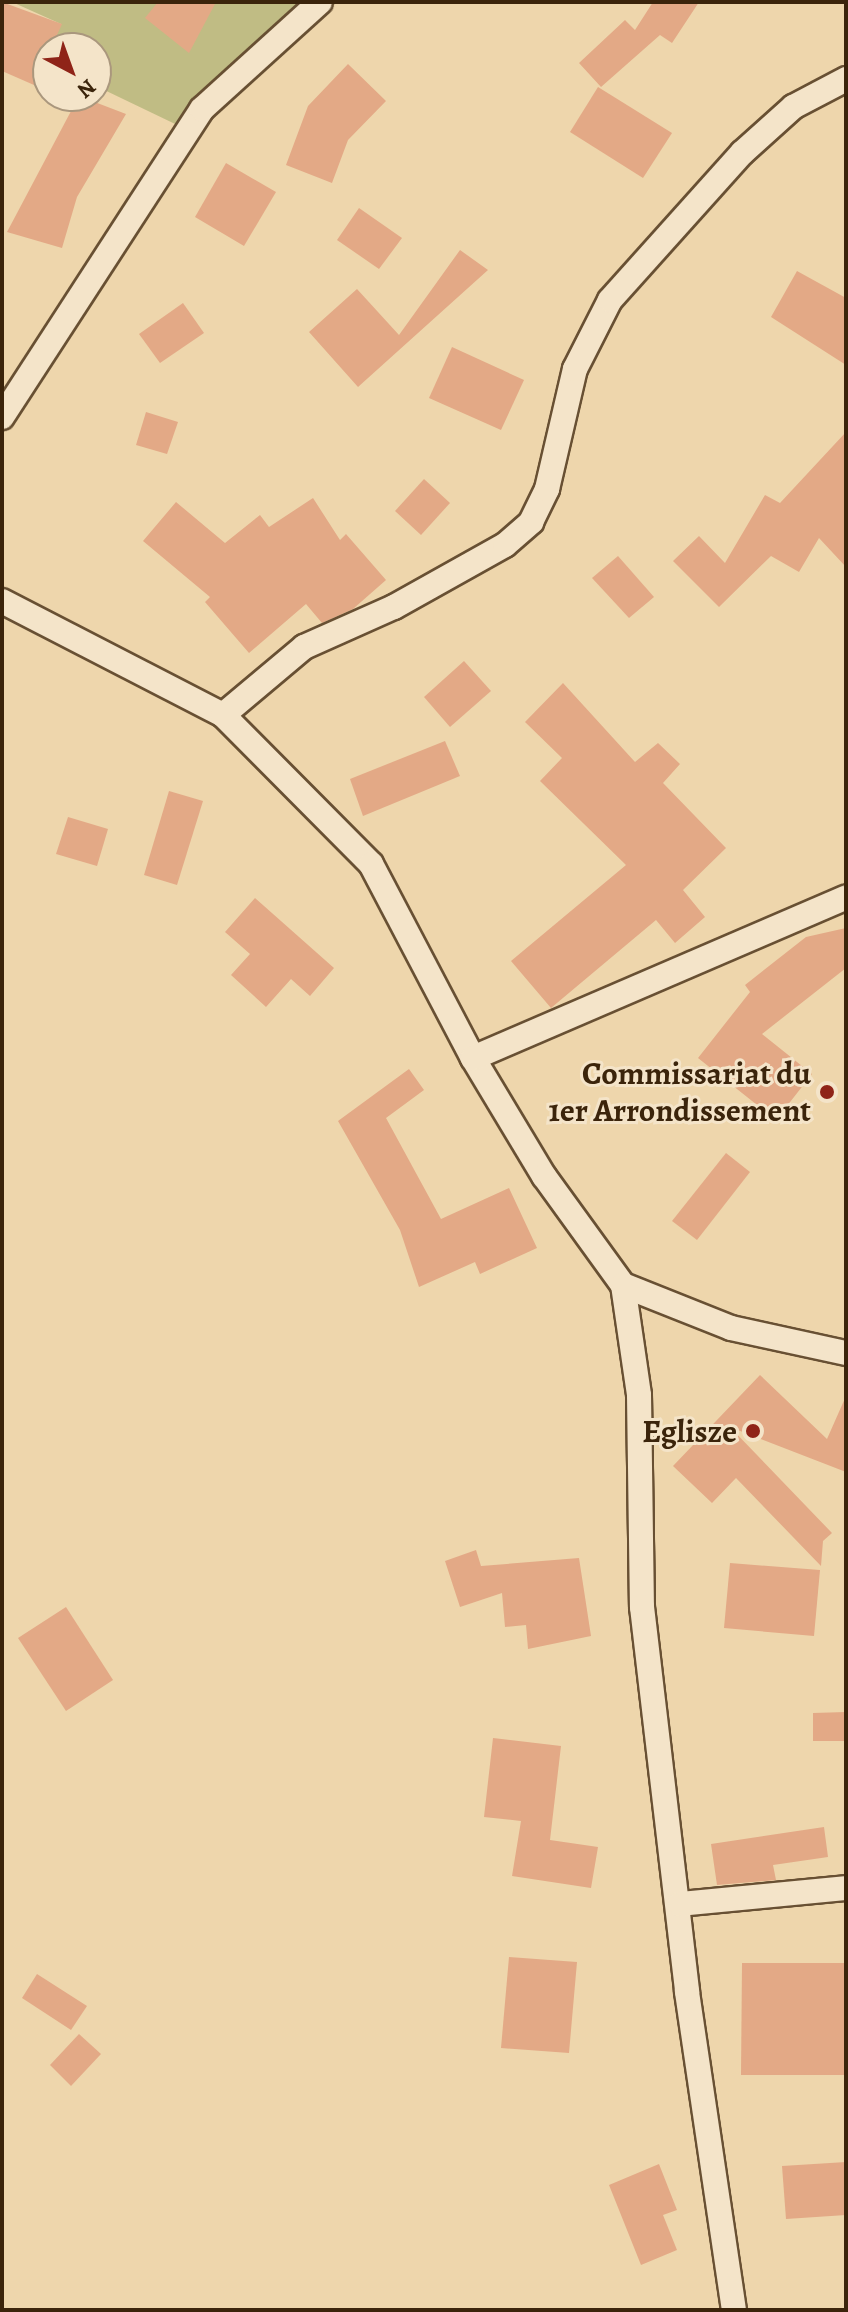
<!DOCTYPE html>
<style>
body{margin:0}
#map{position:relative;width:848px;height:2312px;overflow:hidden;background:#eed6ac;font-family:Alegreya,serif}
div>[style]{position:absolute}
.green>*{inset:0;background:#c0bc84}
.building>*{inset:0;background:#e3a986}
.roads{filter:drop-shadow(2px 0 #685033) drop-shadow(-2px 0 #685033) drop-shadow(0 2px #685033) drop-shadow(0 -2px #685033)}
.street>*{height:24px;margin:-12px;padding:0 12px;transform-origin:12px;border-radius:12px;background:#f4e4c9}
.dots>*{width:22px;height:22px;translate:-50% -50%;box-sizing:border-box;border:4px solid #f4e4c9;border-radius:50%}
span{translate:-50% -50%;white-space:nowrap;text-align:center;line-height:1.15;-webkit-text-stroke:6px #f4e4c9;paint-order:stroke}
.poi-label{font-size:32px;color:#3b240b;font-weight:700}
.right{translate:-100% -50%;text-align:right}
.frame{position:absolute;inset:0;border:4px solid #3b240b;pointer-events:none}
.north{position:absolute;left:32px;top:32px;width:80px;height:80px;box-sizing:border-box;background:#f4e4c9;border:2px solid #aa977d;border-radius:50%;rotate:139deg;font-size:22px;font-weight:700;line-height:32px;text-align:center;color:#3b240b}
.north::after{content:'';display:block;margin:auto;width:28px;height:36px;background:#8f2418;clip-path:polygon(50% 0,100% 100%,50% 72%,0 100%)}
</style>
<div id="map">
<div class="green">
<i style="clip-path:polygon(12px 2px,316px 2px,198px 135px,96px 86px,96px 48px,51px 48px,61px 24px)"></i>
</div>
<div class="building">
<i style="clip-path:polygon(2px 2px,62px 24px,34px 85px,2px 71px)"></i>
<i style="clip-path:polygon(158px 2px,216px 2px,189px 53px,145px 18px)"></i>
<i style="clip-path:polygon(653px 2px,699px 2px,672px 43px,660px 35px,601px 87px,579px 63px,625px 20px,635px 30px)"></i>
<i style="clip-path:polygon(348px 64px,386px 101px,348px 140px,332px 183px,286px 165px,308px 106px)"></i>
<i style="clip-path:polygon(598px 87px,672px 133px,643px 178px,570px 132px)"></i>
<i style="clip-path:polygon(79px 96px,126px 114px,77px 197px,62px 248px,7px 232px)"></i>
<i style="clip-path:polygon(226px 163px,276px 192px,244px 246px,195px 217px)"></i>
<i style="clip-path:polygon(359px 208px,402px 238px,379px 269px,337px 240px)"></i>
<i style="clip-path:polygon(460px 250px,488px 270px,358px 387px,309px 332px,357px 289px,399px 335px)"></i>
<i style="clip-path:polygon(797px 271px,846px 298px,846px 365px,771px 317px)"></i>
<i style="clip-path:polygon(183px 303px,204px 333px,160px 363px,139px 334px)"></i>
<i style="clip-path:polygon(452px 347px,524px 380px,501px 430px,429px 398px)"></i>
<i style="clip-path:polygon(146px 412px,178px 422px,167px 454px,136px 445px)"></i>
<i style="clip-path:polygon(846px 432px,846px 567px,819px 538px,799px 572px,771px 556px,719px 607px,673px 561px,699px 536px,725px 563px,765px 495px,780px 503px)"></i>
<i style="clip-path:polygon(424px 479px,450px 503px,421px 535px,395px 511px)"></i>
<i style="clip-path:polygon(313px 498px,340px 540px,346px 534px,386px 580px,353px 609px,322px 623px,306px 604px,249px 653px,205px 602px,210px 597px,143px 541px,176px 502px,225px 543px,260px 515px,269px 527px)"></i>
<i style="clip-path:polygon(618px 556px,654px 597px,629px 618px,592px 578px)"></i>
<i style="clip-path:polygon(464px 661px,491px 691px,450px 727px,424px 697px)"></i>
<i style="clip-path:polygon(563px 683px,635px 762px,658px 743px,680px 764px,663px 783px,726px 848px,683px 890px,705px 917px,675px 943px,656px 920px,551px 1008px,511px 961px,626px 865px,540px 781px,562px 758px,525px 722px)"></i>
<i style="clip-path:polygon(445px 741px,460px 776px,363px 816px,350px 779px)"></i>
<i style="clip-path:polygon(169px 791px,203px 801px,177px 885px,144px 875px)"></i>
<i style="clip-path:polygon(68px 817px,108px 829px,97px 866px,56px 854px)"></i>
<i style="clip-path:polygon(255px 898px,334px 968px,310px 996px,291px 979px,266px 1007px,231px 975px,250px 954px,225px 932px)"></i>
<i style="clip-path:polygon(846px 928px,846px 968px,762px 1034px,812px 1074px,776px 1120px,698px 1058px,750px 992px,745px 985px,806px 937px)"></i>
<i style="clip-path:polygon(409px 1069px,424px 1090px,386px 1118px,441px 1219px,509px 1188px,537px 1248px,480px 1274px,475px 1262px,419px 1287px,400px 1230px,338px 1121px)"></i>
<i style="clip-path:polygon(726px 1153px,750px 1172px,697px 1240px,672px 1221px)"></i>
<i style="clip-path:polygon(760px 1375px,827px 1439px,846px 1396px,846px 1472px,730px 1427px,832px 1533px,823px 1541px,821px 1566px,736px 1478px,712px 1503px,673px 1466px)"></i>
<i style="clip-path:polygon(476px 1550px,481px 1566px,579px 1558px,591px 1636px,528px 1649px,526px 1625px,505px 1627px,502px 1593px,460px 1607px,445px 1561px)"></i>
<i style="clip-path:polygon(730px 1563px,820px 1570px,814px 1636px,724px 1628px)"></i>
<i style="clip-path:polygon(66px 1607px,113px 1680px,66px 1711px,18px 1638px)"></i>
<i style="clip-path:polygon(846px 1712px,846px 1741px,813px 1741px,813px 1713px)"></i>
<i style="clip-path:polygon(493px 1738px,561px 1746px,550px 1840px,598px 1847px,591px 1888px,512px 1876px,521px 1821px,484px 1817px)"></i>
<i style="clip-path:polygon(824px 1827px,828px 1857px,773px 1865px,776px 1880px,717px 1885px,711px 1844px)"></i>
<i style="clip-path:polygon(509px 1957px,577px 1962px,569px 2053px,501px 2048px)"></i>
<i style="clip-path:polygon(742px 1963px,846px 1963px,846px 2075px,741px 2075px)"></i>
<i style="clip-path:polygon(37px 1974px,87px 2006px,71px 2030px,22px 1998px)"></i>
<i style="clip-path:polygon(79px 2034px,101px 2054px,71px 2086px,50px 2065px)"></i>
<i style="clip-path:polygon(846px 2162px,846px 2215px,786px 2219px,782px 2166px)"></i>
<i style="clip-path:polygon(659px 2164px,677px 2210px,663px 2215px,677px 2250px,641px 2265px,609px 2185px)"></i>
</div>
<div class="roads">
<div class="street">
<i style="left:2px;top:417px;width:367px;rotate:-57deg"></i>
<i style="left:202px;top:109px;width:159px;rotate:-42.2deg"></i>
<i style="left:2px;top:601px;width:249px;rotate:27.3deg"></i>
<i style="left:223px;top:715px;width:210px;rotate:45.2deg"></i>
<i style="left:371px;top:864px;width:219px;rotate:62.3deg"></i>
<i style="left:473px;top:1058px;width:138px;rotate:59deg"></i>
<i style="left:544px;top:1176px;width:135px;rotate:54.1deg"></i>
<i style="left:223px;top:715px;width:106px;rotate:-40deg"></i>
<i style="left:304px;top:647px;width:98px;rotate:-24deg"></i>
<i style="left:394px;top:607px;width:127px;rotate:-29.2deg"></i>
<i style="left:505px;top:545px;width:35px;rotate:-41deg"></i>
<i style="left:531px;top:522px;width:37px;rotate:-64deg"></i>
<i style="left:547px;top:489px;width:123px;rotate:-76.9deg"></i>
<i style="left:575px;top:369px;width:77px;rotate:-63.1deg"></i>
<i style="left:610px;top:300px;width:198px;rotate:-48.1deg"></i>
<i style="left:742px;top:153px;width:69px;rotate:-42deg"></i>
<i style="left:793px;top:107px;width:60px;rotate:-27.8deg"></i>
<i style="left:473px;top:1058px;width:406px;rotate:-23.3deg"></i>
<i style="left:623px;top:1285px;width:111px;rotate:81.7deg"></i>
<i style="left:639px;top:1395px;width:212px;rotate:89.2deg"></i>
<i style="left:642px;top:1607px;width:388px;rotate:83.3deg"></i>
<i style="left:687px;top:1992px;width:321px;rotate:81.6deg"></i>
<i style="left:623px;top:1285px;width:116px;rotate:21.7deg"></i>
<i style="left:731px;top:1328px;width:118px;rotate:12.3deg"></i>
<i style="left:680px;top:1904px;width:167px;rotate:-5.5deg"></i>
</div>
</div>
<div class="dots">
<i style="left:827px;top:1092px;background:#8f2418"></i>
<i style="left:753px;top:1431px;background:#8f2418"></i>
</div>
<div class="poi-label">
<span class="right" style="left:811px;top:1092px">Commissariat du<br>1er Arrondissement</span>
<span class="right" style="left:737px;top:1431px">Eglisze</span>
</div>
<div class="frame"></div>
<div class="north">N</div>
</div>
